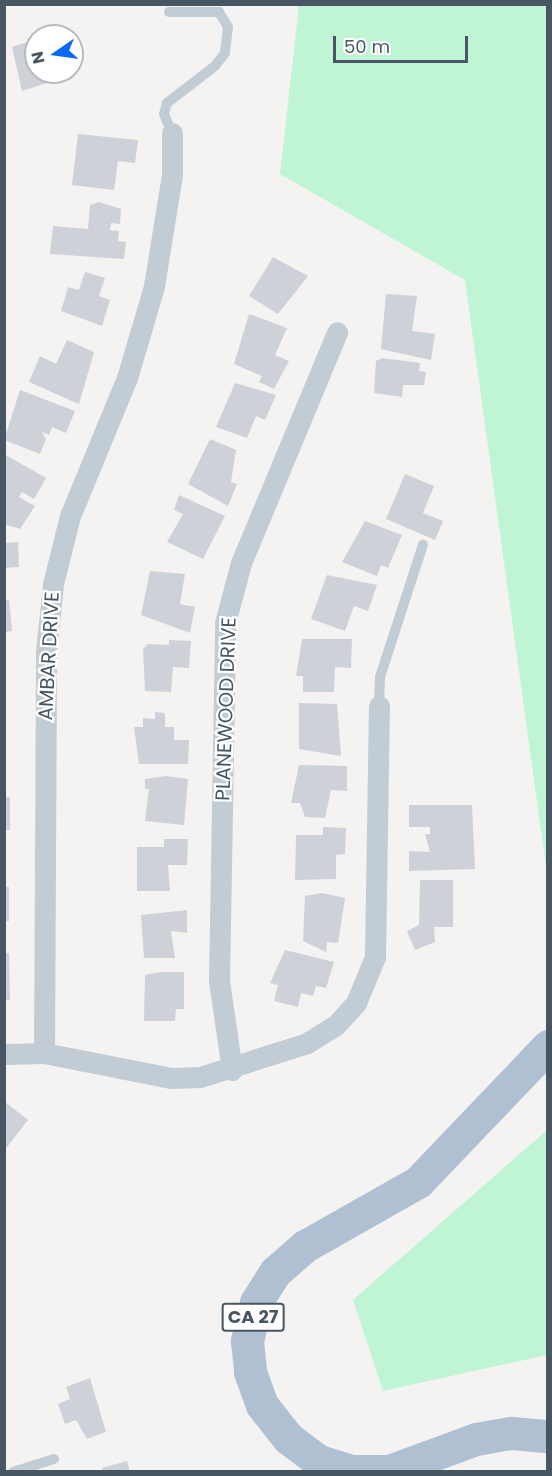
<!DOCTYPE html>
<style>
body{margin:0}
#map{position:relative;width:552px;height:1476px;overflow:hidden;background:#f5f2f2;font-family:Poppins,sans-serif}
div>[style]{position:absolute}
.green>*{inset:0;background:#bff4d5}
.building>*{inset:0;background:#ced1d8}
.service>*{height:10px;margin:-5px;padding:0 5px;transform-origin:5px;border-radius:5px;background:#c2ccd5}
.minor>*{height:21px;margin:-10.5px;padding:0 10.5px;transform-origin:10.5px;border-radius:10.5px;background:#c2ccd5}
.primary>*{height:33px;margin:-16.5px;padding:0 16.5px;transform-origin:16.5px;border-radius:16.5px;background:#b0c0d3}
span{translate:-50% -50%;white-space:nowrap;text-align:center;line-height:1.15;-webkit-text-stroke:4.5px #fff;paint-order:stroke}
.shield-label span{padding:2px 4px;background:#fff;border:2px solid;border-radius:4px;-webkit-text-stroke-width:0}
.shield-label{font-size:18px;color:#485562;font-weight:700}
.street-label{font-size:20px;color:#485562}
.frame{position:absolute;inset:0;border:6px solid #485562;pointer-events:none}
.north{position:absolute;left:24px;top:24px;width:60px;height:60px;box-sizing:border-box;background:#fff;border:2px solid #b6bbc0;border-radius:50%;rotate:257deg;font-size:16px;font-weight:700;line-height:24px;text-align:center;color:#485562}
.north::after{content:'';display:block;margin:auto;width:21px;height:27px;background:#0a69f7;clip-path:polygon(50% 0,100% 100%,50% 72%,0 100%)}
.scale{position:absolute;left:333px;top:36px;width:135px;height:27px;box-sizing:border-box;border:3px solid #485562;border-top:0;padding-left:8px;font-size:18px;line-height:21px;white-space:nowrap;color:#485562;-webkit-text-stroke:4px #fff;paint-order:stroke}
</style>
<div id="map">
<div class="green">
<i style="clip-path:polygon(299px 5px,547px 5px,547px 874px,465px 280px,280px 174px)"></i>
<i style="clip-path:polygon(547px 1130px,547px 1355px,383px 1391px,353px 1300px)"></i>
</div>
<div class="building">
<i style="clip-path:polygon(36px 39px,36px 72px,56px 72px,59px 79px,22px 91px,12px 47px)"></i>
<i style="clip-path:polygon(78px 134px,138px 140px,135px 163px,118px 161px,114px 190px,72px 185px)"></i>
<i style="clip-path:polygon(99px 202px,121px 209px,120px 224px,111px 223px,110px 230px,119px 231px,118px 241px,126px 242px,124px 259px,50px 254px,53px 226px,88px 229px,90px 205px)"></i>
<i style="clip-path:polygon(273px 257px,308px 276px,278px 314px,249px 296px)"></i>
<i style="clip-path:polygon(85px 272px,105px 278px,99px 296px,110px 300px,102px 326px,61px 311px,68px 287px,79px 290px)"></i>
<i style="clip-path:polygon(386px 294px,417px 296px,412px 331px,435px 334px,431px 360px,381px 349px)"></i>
<i style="clip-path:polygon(249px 314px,287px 328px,275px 355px,289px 361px,274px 389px,259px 382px,262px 376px,234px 364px)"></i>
<i style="clip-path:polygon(67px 340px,94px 352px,79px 404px,29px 382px,40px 356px,56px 364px)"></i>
<i style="clip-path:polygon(382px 358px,420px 363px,419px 371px,426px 372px,424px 385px,403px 385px,402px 397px,374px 393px,376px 361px)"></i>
<i style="clip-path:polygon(235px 383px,276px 395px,265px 420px,256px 416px,247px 438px,216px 427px)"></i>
<i style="clip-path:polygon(20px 390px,75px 411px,66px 433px,52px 427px,49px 435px,42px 432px,46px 439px,40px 454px,4px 440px)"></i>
<i style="clip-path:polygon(210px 439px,236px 450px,231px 482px,237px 484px,228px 506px,188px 484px)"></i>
<i style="clip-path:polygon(4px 454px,46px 478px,34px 499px,22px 492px,19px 497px,35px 506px,20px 529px,4px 524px)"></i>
<i style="clip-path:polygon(405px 474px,434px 486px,423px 513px,443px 521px,435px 540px,386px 519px)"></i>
<i style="clip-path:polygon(179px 495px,225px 516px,203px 559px,167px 542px,183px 514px,174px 510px)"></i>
<i style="clip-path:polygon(365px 521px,402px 535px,388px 568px,381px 565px,377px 576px,342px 562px)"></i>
<i style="clip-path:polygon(18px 542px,19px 567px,4px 568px,4px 543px)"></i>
<i style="clip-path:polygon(150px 571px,185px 574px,180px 604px,195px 607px,190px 633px,141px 615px)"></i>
<i style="clip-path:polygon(327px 575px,377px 585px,368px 611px,354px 606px,345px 631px,311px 619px)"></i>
<i style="clip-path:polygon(4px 600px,9px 600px,12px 631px,4px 632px)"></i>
<i style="clip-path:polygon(302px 639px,352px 639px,351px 668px,335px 667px,334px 692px,303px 692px,303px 676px,296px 676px)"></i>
<i style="clip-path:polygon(169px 640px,191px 641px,189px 668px,173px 667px,171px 692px,145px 691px,143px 649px,148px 644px,169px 645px)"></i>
<i style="clip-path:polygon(299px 703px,337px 704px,341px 756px,299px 749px)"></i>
<i style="clip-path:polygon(155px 712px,165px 713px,165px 727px,174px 727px,174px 740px,189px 740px,188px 764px,139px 764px,134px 727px,143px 727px,143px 718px,155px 719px)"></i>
<i style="clip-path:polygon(299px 765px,347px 766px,347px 791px,331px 790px,325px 818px,305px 817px,300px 803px,291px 803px)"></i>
<i style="clip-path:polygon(166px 776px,188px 779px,184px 825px,145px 821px,149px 789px,145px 789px,145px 779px)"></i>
<i style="clip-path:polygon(4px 797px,10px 797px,10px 830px,4px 830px)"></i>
<i style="clip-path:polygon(409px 805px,472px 805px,475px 869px,409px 871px,409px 851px,430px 852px,425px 834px,430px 834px,430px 827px,409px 827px)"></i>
<i style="clip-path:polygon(323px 827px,346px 828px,345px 854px,336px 855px,336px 879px,295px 880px,296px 835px,323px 835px)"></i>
<i style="clip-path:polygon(164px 839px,188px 839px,187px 865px,168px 865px,170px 891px,137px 891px,137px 847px,164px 847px)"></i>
<i style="clip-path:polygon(420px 880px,453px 880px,453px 927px,434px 927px,435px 942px,415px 950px,407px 931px,419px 925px)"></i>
<i style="clip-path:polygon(4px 887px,9px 887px,9px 921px,4px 921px)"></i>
<i style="clip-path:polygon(322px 893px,345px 898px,338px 943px,327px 942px,326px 952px,303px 941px,305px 896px)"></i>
<i style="clip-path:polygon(187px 910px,187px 933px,171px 931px,175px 958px,144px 958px,141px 915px)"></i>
<i style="clip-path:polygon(285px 950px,334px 962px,326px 988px,316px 986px,313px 996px,301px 993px,298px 1007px,274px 1001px,278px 985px,270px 983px)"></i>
<i style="clip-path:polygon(4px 953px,9px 953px,10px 1000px,4px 1000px)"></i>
<i style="clip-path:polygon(160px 972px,184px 972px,184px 1009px,176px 1009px,175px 1021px,144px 1021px,145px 975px)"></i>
<i style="clip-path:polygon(4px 1101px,28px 1120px,4px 1151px)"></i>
<i style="clip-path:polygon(90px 1378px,106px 1432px,87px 1439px,76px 1420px,65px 1424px,58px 1404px,70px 1399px,66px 1387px)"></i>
<i style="clip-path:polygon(127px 1461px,130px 1472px,103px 1472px,102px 1468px)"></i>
</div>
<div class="service">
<i style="left:169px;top:12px;width:50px"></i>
<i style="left:219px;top:12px;width:17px;rotate:59deg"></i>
<i style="left:228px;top:27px;width:26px;rotate:97deg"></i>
<i style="left:225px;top:53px;width:16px;rotate:128deg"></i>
<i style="left:215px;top:66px;width:61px;rotate:142.4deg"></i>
<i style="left:167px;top:103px;width:11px;rotate:105deg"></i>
<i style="left:164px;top:114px;width:21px;rotate:67deg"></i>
<i style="left:379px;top:706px;width:29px;rotate:-88deg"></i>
<i style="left:380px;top:677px;width:139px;rotate:-72deg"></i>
<i style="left:13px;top:1472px;width:43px;rotate:-17.6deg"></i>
</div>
<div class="minor">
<i style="left:44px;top:1053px;width:401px;rotate:-89.7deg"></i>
<i style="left:46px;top:652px;width:68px;rotate:-84.1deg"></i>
<i style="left:53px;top:584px;width:70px;rotate:-76deg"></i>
<i style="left:70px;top:516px;width:149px;rotate:-67.6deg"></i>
<i style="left:127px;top:378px;width:96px;rotate:-73.6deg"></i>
<i style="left:154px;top:286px;width:112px;rotate:-80.8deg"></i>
<i style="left:172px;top:175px;width:42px;rotate:-90deg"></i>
<i style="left:4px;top:1054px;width:40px;rotate:-1.4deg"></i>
<i style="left:44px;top:1053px;width:129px;rotate:11.1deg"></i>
<i style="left:171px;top:1078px;width:29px;rotate:-2deg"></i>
<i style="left:200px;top:1077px;width:112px;rotate:-17.6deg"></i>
<i style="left:307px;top:1043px;width:34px;rotate:-32deg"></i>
<i style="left:336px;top:1025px;width:30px;rotate:-48deg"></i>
<i style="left:356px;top:1003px;width:50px;rotate:-67.6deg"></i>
<i style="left:375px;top:957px;width:251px;rotate:-89.1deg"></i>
<i style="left:232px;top:1070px;width:90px;rotate:-98.3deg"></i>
<i style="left:219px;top:981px;width:358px;rotate:-89deg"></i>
<i style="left:225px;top:623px;width:62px;rotate:-75.1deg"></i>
<i style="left:241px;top:563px;width:250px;rotate:-67.4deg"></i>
</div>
<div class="primary">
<i style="left:548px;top:1046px;width:188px;rotate:133.7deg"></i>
<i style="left:418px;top:1182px;width:130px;rotate:150.5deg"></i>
<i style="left:305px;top:1246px;width:40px;rotate:139deg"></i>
<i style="left:275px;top:1272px;width:36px;rotate:122deg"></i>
<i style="left:256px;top:1302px;width:40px;rotate:103deg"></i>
<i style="left:247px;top:1341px;width:31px;rotate:84deg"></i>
<i style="left:250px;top:1372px;width:35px;rotate:70deg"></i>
<i style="left:262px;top:1405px;width:42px;rotate:51.8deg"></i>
<i style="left:288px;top:1438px;width:39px;rotate:37deg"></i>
<i style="left:319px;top:1461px;width:34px;rotate:17deg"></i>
<i style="left:352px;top:1471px;width:37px"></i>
<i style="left:389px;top:1471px;width:93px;rotate:-20.2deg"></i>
<i style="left:476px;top:1439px;width:36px;rotate:-10deg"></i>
<i style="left:511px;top:1433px;width:37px;rotate:5deg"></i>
</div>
<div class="shield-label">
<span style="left:253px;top:1317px">CA 27</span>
</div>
<div class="street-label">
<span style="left:49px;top:656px;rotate:-87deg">AMBAR DRIVE</span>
<span style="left:226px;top:709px;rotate:-88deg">PLANEWOOD DRIVE</span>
</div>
<div class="frame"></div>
<div class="north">N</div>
<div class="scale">50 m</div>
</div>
